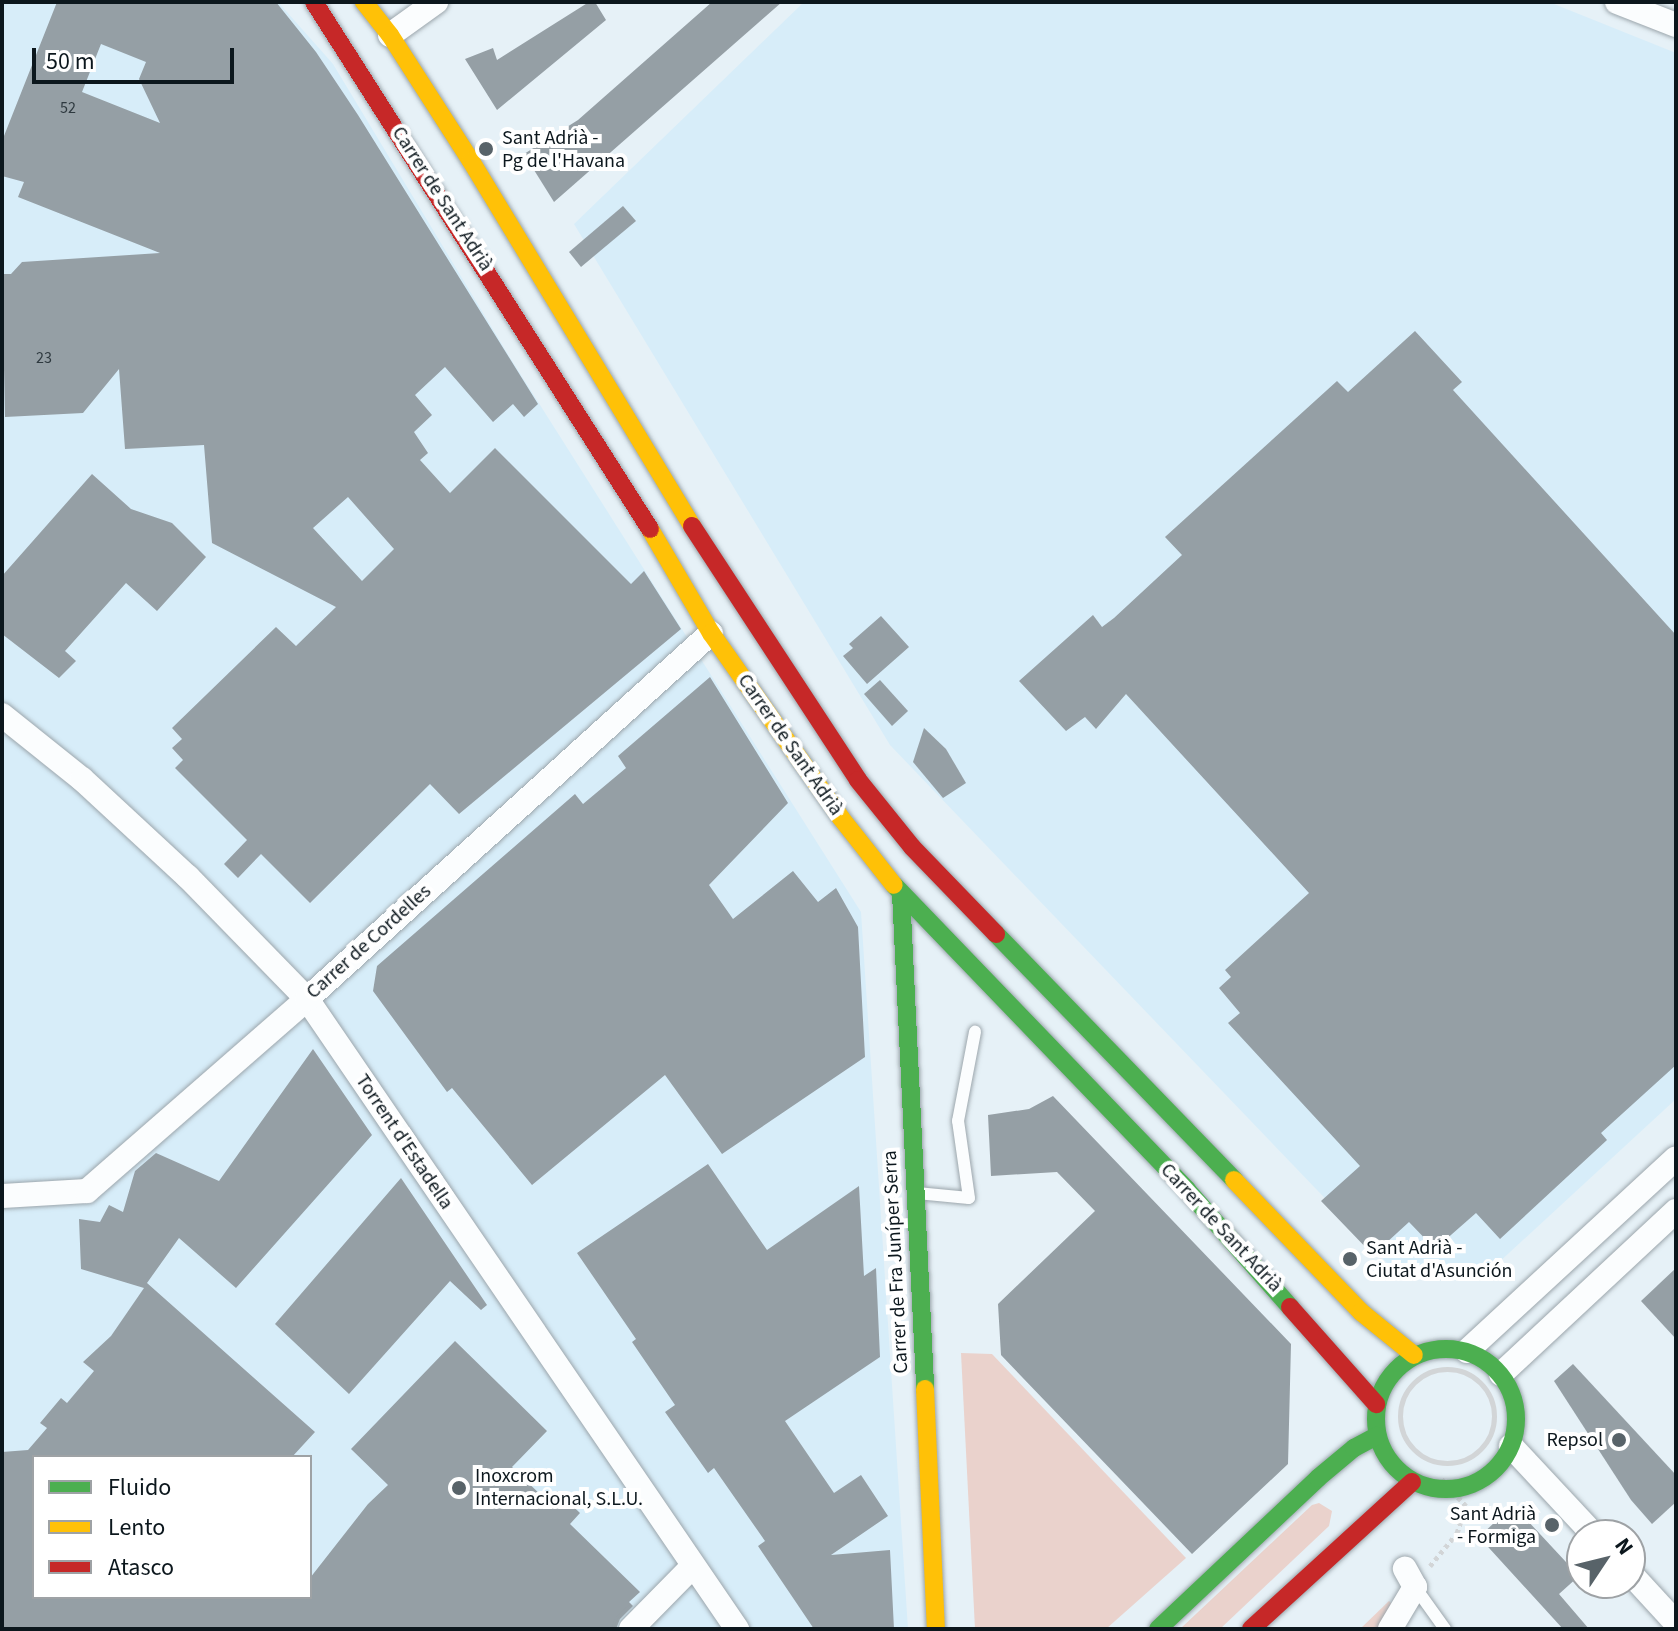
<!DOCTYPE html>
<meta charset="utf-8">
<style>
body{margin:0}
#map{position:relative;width:1678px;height:1631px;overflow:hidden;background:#e6f1f7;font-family:"Source Sans 3",sans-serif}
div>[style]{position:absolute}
.built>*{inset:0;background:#d7edf9}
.green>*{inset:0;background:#ead2cc}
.building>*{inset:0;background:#959fa5}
.path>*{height:5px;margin-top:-2.5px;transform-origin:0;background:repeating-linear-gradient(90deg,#d2d5d7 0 4px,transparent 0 8px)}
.path>.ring{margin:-2.5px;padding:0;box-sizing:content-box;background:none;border:5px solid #d2d5d7;border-radius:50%}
.roads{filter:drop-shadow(0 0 2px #9ca6ac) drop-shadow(0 0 2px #9ca6ac)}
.lane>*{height:12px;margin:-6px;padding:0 6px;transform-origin:6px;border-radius:6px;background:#fbfdfe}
.street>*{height:24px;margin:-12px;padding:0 12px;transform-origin:12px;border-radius:12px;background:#fbfdfe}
.fast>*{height:18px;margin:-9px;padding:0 9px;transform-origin:9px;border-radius:9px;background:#4caf50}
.fast>.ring{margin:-9px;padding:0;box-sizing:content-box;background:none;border:18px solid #4caf50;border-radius:50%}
.slow>*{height:18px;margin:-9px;padding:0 9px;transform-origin:9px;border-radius:9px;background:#ffc107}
.jam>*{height:18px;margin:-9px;padding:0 9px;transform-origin:9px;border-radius:9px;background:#c62828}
.dots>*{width:22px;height:22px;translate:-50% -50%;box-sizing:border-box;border:4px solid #fff;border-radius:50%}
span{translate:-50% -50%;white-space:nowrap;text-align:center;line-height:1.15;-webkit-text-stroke:8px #fff;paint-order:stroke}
.number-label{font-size:16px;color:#2e393f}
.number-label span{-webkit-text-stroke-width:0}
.poi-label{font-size:20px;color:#0c171d}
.left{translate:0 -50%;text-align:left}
.right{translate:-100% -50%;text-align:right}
.street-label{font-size:20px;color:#0c171d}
.frame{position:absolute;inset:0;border:4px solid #0c171d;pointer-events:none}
.legend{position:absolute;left:32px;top:1455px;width:280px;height:144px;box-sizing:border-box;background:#fff;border:2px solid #9ea2a5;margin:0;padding:10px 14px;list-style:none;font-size:24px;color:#0c171d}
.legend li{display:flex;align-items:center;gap:16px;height:40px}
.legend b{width:40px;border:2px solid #9ea2a5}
.north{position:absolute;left:1566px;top:1519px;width:80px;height:80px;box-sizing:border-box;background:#fff;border:2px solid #9ea2a5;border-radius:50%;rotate:55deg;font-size:22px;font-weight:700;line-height:32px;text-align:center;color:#0c171d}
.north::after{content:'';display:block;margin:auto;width:28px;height:36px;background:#586369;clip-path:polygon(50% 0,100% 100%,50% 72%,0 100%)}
.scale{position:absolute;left:32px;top:48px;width:202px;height:36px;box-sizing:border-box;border:4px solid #0c171d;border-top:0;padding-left:10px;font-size:24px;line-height:28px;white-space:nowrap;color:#0c171d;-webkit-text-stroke:6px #fff;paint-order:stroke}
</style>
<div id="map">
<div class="built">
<div style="clip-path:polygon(evenodd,2px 2px,278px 2px,333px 64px,509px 356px,861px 912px,908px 1629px,2px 1629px,2px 2px,34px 1457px,310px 1457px,310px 1597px,34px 1597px,34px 1457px)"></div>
<div style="clip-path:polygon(804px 2px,1549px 2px,1676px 53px,1676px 1099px,1496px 1265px,1389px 1265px,890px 745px,574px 224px)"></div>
</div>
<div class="green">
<div style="clip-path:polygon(961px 1353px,992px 1354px,1186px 1558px,1106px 1629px,975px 1629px)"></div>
<div style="clip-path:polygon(1319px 1503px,1332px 1511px,1329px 1526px,1220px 1629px,1180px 1629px,1312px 1505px)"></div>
<div style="clip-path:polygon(1389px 1601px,1393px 1605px,1377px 1629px,1360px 1629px)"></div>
</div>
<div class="building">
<div style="clip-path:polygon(evenodd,57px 2px,276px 2px,316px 52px,358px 115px,538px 404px,524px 417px,513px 404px,493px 422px,445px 367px,415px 395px,432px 415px,414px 432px,428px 453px,420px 460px,450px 493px,495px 448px,631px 584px,644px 571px,681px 629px,459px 814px,430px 784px,310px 903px,261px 854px,238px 878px,224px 864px,247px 840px,175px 768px,183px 760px,172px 748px,182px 739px,172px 728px,276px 627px,296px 646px,336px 607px,212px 543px,204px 445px,125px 449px,119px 369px,83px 413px,5px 417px,2px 274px,11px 274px,22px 262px,160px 253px,18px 197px,24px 182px,2px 176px,2px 141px,57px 2px,101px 44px,146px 62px,139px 79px,160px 123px,82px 92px,101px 44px,57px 2px,348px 497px,394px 549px,362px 581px,313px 528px,348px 497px)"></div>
<div style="clip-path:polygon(589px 2px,595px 2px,606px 20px,497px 110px,465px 59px,493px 48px,497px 60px)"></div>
<div style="clip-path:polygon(712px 2px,782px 2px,554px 202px,524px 154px,578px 120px)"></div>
<div style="clip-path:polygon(623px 206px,636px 221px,581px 267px,569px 252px)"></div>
<div style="clip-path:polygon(1415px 331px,1462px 382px,1453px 390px,1676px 635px,1676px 1065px,1601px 1133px,1607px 1140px,1500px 1239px,1476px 1213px,1435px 1249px,1409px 1222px,1373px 1255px,1321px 1201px,1360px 1166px,1228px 1023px,1240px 1013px,1219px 988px,1231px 977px,1225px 970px,1309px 893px,1126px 694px,1096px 729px,1085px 717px,1066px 731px,1019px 681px,1093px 615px,1102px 627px,1114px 618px,1182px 555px,1165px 537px,1337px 381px,1348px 392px)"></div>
<div style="clip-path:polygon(92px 474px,131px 509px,172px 523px,206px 557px,157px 611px,126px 583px,65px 651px,76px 661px,59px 678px,2px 634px,2px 576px)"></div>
<div style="clip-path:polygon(881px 616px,909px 647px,867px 684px,843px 656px,853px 648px,849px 644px)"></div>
<div style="clip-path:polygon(710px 677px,788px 803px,709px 885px,733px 919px,793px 871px,818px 902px,836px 888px,858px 927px,865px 1057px,722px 1154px,665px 1075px,532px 1185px,452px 1088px,447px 1092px,373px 991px,377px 966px,575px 794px,583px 804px,626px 768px,618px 756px)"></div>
<div style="clip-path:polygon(880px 680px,908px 711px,892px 726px,864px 694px)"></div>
<div style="clip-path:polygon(924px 728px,946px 749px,966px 783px,943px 798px,913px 762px)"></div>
<div style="clip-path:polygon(313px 1049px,372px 1135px,236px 1288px,179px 1238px,147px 1283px,315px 1432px,292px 1457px,34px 1457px,34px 1597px,310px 1597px,310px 1578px,368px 1504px,388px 1485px,351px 1449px,455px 1341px,547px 1431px,512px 1467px,547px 1501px,557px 1491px,580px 1513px,570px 1524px,640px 1592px,629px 1602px,633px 1606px,620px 1619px,616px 1629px,2px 1629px,2px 1452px,28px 1450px,47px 1428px,40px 1423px,61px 1398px,67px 1403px,94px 1371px,83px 1362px,111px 1336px,144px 1288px,81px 1269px,79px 1219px,100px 1222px,109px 1205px,123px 1212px,135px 1171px,156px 1153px,219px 1181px)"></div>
<div style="clip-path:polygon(1053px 1096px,1291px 1344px,1288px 1464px,1192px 1554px,1001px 1355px,998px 1304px,1095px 1211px,1057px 1172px,991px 1176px,988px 1115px,1029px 1109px)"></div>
<div style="clip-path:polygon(708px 1164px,767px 1250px,859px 1186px,864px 1276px,876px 1268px,880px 1357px,785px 1421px,834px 1493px,861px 1475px,888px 1516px,831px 1555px,890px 1550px,894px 1629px,814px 1629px,758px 1546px,765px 1541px,714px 1468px,708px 1473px,665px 1412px,675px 1405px,632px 1342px,636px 1339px,577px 1253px)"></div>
<div style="clip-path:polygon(401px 1178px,487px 1305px,481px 1310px,450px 1281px,349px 1394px,275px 1324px)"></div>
<div style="clip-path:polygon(1676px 1268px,1676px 1339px,1641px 1301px)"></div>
<div style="clip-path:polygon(1573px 1364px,1676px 1475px,1676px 1502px,1652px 1524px,1631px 1500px,1554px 1381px)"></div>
<div style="clip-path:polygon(1513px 1505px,1579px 1576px,1559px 1594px,1589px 1629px,1563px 1629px,1479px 1537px)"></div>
</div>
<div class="path">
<div class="ring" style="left:1400px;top:1369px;width:89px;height:89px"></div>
<div style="left:1430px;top:1566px;width:43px;rotate:-50.7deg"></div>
<div style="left:1457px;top:1533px;width:28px;rotate:-72deg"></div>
<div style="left:1466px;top:1506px;width:38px;rotate:-132deg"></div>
</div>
<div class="roads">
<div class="lane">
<div style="left:917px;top:1193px;width:52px;rotate:5.5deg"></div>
<div style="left:969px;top:1198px;width:78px;rotate:-98.1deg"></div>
<div style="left:958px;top:1121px;width:91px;rotate:-79.2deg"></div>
<div style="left:1415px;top:1587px;width:52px;rotate:54.5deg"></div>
</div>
<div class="street">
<div style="left:1617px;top:2px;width:63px;rotate:21.3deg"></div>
<div style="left:390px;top:35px;width:57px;rotate:-35.7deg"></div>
<div style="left:2px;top:715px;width:102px;rotate:38.7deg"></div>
<div style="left:82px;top:779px;width:144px;rotate:42.8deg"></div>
<div style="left:188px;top:877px;width:170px;rotate:45.7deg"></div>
<div style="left:307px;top:999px;width:763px;rotate:55.68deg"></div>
<div style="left:2px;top:1196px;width:85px;rotate:-3.4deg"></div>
<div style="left:87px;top:1191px;width:292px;rotate:-41.1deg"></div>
<div style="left:307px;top:999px;width:545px;rotate:-42.17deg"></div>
<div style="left:1467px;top:1351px;width:284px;rotate:-42.7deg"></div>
<div style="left:1501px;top:1374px;width:239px;rotate:-43deg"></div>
<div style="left:1511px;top:1446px;width:122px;rotate:47deg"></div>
<div style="left:1630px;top:1573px;width:68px;rotate:47.4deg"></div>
<div style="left:631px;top:1629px;width:88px;rotate:-45.5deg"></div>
<div style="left:1390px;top:1629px;width:49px;rotate:-59.2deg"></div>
<div style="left:1415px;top:1587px;width:21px;rotate:-119deg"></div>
</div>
<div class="fast">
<div style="left:894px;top:885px;width:423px;rotate:46.1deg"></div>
<div style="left:1187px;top:1190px;width:156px;rotate:48.6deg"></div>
<div style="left:901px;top:893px;width:497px;rotate:87.2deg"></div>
<div style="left:996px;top:934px;width:342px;rotate:45.9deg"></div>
<div class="ring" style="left:1376px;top:1349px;width:122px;height:122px"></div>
<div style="left:1158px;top:1629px;width:220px;rotate:-43.3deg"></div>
<div style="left:1318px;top:1478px;width:47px;rotate:-39.8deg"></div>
<div style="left:1354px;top:1448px;width:26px;rotate:-28deg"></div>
</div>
<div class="slow">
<div style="left:364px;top:2px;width:42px;rotate:51.8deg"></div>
<div style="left:390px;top:35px;width:150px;rotate:57.3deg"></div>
<div style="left:471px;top:161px;width:427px;rotate:58.8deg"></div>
<div style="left:650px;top:529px;width:121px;rotate:59.6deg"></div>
<div style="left:711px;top:633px;width:226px;rotate:54.9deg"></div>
<div style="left:841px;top:818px;width:85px;rotate:51.7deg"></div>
<div style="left:1234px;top:1180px;width:183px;rotate:46.1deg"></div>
<div style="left:1361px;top:1312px;width:68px;rotate:39.1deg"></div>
<div style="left:925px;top:1389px;width:240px;rotate:87.4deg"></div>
</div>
<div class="jam">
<div style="left:314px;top:2px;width:625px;rotate:57.48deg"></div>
<div style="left:692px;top:526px;width:303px;rotate:56.8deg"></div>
<div style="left:858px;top:780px;width:86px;rotate:51.1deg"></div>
<div style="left:912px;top:847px;width:121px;rotate:46deg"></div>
<div style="left:1290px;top:1307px;width:130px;rotate:48.4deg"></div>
<div style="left:1251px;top:1629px;width:218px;rotate:-42.4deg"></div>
</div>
</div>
<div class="dots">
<div style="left:486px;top:149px;background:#586369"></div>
<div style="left:1350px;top:1259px;background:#586369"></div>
<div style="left:1619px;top:1440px;background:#586369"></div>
<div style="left:459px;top:1488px;background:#586369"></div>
<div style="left:1552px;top:1525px;background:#586369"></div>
</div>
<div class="number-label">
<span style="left:68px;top:108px">52</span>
<span style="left:44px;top:358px">23</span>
</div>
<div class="poi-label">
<span class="left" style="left:502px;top:150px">Sant Adrià -<br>Pg de l'Havana</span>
<span class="left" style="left:1366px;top:1260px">Sant Adrià -<br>Ciutat d'Asunción</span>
<span class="right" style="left:1603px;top:1440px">Repsol</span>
<span class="left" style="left:475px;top:1488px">Inoxcrom<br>Internacional, S.L.U.</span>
<span class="right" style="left:1536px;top:1526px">Sant Adrià<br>- Formiga</span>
</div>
<div class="street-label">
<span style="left:442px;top:199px;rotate:57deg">Carrer de Sant Adrià</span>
<span style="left:790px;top:745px;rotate:55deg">Carrer de Sant Adrià</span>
<span style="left:369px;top:942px;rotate:-42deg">Carrer de Cordelles</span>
<span style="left:404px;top:1142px;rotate:56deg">Torrent d'Estadella</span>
<span style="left:1221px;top:1228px;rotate:47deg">Carrer de Sant Adrià</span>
<span style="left:896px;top:1262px;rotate:-93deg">Carrer de Fra Juníper Serra</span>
</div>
<div class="frame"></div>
<ul class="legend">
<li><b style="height:10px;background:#4caf50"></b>Fluido</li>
<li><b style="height:10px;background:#ffc107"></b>Lento</li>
<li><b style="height:10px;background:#c62828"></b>Atasco</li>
</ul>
<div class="north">N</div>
<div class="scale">50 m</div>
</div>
